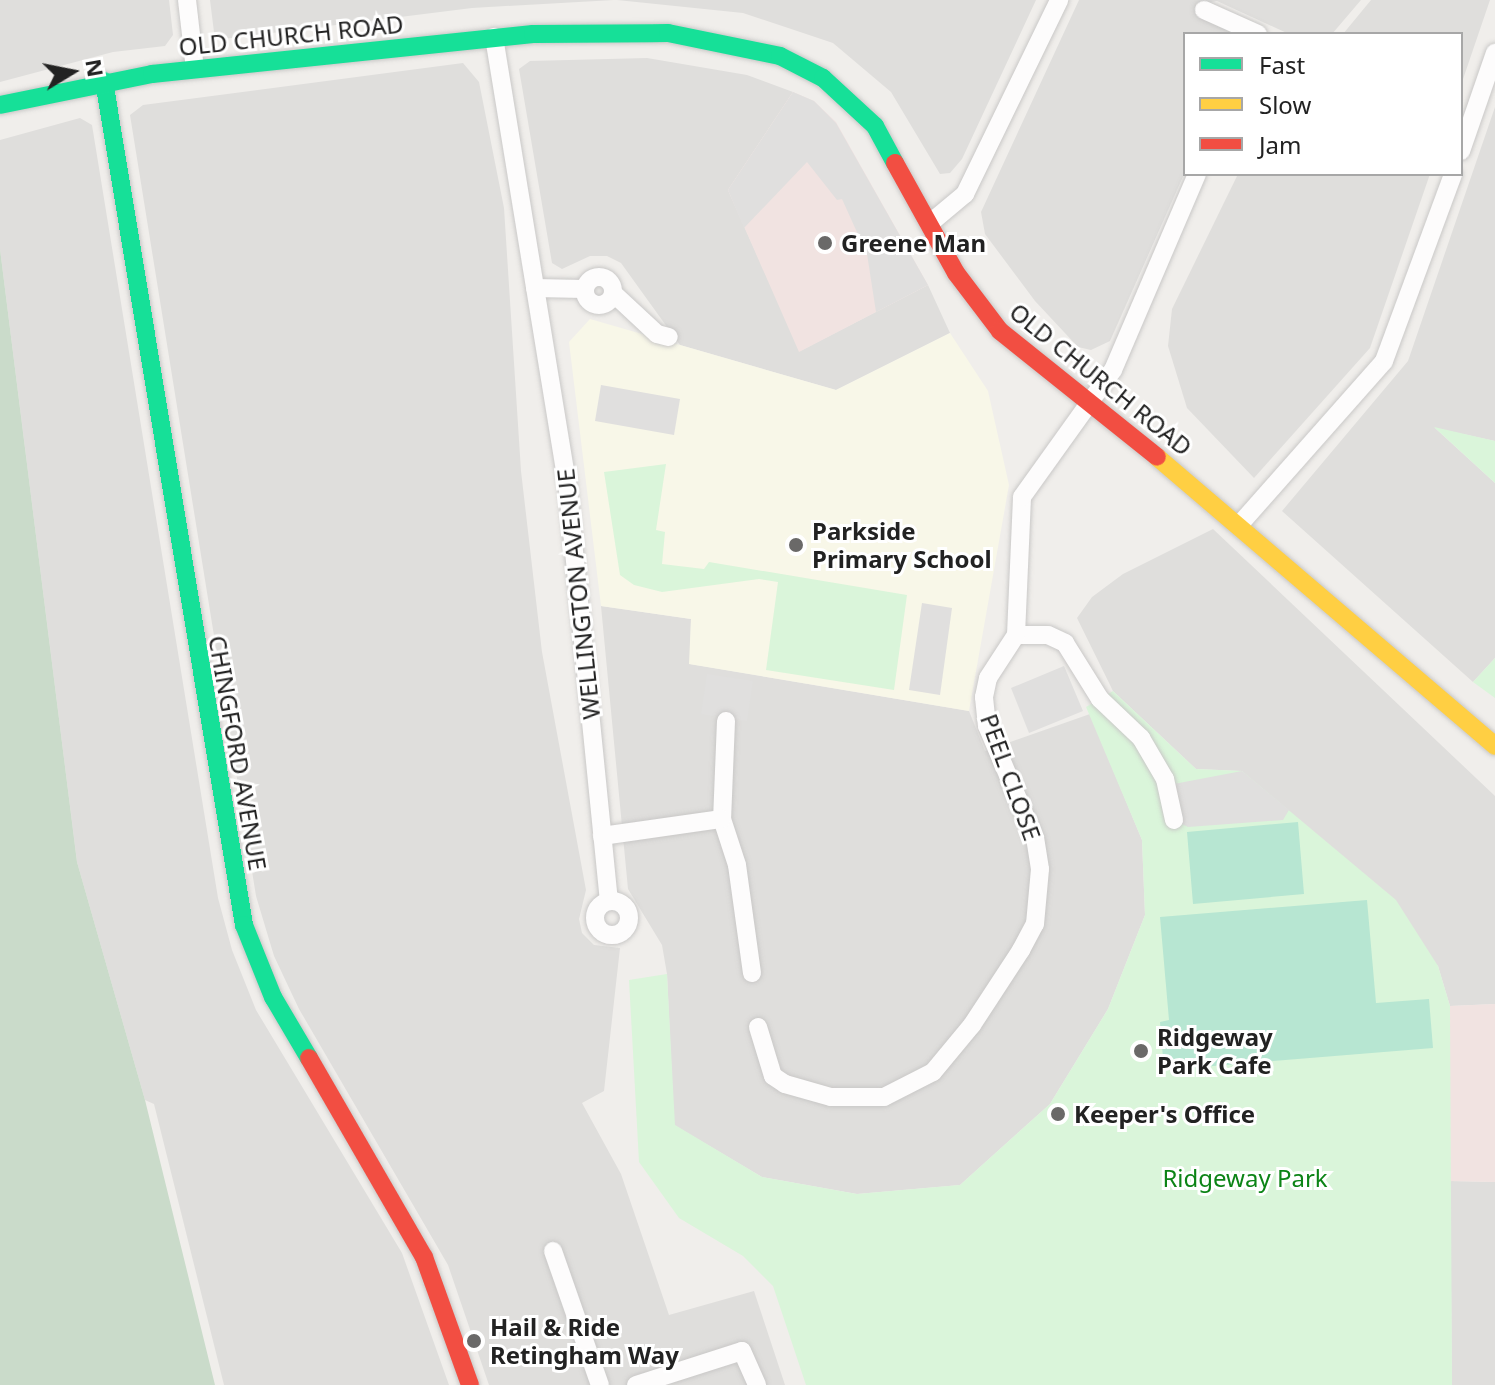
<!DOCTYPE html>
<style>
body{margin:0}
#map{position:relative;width:1495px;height:1385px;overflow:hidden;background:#f0eeeb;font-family:"Noto Sans",sans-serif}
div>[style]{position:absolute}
.residential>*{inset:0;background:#dfdedc}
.commercial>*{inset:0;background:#f1e3e1}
.education>*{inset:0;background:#f8f7e8}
.cemetery>*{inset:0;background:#cadbca}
.park>*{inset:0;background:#daf5da}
.pitch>*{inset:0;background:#b7e6d2}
.parking>*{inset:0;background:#e0dfde}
.roads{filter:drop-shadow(0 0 2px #c9c8c7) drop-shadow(0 0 2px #c9c8c7)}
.street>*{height:18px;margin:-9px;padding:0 9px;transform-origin:9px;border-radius:9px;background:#fdfcfc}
.street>.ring{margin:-9px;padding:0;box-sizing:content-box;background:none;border:18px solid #fdfcfc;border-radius:50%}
.fast>*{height:18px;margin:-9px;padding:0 9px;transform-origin:9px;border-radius:9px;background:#16e098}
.slow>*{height:18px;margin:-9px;padding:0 9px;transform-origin:9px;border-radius:9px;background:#ffcf43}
.jam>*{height:18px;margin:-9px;padding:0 9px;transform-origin:9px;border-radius:9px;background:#f24e42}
.dots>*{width:22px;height:22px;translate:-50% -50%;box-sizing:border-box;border:4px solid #fff;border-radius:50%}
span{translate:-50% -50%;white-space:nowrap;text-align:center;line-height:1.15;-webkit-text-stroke:6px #fff;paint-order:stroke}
.street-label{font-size:24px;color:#222}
.poi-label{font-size:24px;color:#222;font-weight:700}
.left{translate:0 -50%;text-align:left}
.park-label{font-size:24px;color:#0c8416}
.legend{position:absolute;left:1183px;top:32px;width:280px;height:144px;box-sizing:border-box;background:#fff;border:2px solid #a7a7a7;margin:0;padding:10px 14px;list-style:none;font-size:24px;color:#222}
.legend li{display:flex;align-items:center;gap:16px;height:40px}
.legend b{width:40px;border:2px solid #a7a7a7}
.north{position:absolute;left:32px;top:32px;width:80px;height:80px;-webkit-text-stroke:6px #fff;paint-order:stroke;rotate:80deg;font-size:22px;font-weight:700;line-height:32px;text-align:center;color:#222}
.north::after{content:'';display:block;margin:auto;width:28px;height:36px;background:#222;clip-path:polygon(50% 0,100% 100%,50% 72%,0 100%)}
</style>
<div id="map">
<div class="residential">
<div style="clip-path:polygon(0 0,169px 0,173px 35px,165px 46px,113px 52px,0 82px)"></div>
<div style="clip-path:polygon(210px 0,614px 0,472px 8px,215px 40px)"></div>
<div style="clip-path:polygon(617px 0,1036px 0,962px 159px,950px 173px,940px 174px,891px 92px,833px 43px,743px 13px)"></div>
<div style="clip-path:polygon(1079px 0,1361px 0,1332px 34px,1289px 34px,1217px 1px,1205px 3px,1236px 34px,1185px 34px,1185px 172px,1110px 341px,1091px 350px,1078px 347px,1035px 301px,985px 234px,981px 212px)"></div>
<div style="clip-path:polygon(1371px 0,1490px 0,1461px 85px,1461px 34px,1343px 34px)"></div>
<div style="clip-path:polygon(647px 58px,747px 75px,793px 92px,728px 190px,800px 351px,928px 285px,950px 333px,836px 390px,680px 345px,621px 263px,607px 256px,590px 256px,562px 269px,552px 263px,519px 69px,530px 61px)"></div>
<div style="clip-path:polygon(463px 63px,479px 82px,504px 208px,521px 471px,542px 652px,586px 890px,579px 919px,582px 933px,594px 945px,620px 948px,604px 1091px,582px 1103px,621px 1174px,669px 1315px,754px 1291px,785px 1385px,489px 1385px,448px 1265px,299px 1009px,274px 956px,256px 896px,130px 115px,143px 105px)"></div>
<div style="clip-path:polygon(1495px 107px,1495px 441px,1435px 428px,1495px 483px,1495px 658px,1473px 682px,1282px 511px,1408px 361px)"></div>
<div style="clip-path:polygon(80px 118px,92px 125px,218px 898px,232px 950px,256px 1010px,402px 1253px,449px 1385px,224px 1385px,154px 1104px,145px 1100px,77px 862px,0 249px,0 140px)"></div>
<div style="clip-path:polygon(1238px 174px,1430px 174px,1370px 348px,1254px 478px,1187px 408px,1168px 346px,1172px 309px)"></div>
<div style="clip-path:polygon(1213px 529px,1495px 796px,1495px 1004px,1450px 1006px,1438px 966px,1242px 771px,1196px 769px,1113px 691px,1077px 618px,1092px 597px,1123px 574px)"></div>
<div style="clip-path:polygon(601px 606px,691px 619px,690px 664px,969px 711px,985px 751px,1090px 714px,1142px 840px,1145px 915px,1108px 1009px,1050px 1104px,960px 1185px,857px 1194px,762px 1177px,674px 1125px,667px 974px,662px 945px,628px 889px)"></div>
<div style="clip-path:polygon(1450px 1181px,1495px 1182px,1495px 1385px,1452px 1385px)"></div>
</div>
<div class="commercial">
<div style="clip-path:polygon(793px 92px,814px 101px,836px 122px,928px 285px,799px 352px,728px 190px)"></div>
<div style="clip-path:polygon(1495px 1004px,1495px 1182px,1450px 1181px,1450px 1006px)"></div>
</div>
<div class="education">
<div style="clip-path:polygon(590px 319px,836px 390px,950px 333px,988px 391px,1009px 485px,969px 711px,689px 664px,691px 619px,601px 606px,569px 342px)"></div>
</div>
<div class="cemetery">
<div style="clip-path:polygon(0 249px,77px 862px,145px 1100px,215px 1385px,0 1385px)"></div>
</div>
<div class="park">
<div style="clip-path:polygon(1434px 427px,1495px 441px,1495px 483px)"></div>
<div style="clip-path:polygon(666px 464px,656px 530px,665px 532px,662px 564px,704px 569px,709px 562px,907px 595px,894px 690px,766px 670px,778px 582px,759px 579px,662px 592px,634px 585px,620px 575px,604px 472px)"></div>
<div style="clip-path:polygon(1495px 658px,1495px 698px,1473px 682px)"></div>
<div style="clip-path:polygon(1113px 691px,1196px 769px,1242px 771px,1396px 900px,1438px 966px,1450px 1006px,1452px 1385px,806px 1385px,773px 1286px,743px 1256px,679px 1218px,639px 1162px,629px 980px,667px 974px,675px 1125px,762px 1177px,857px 1194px,960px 1185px,1050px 1104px,1108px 1009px,1145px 915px,1142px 840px,1086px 707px)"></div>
</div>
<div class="pitch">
<div style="clip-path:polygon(1298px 822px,1304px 894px,1193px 904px,1187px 832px)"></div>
<div style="clip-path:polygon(1367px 900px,1376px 1003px,1429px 999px,1433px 1048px,1164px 1070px,1160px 1022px,1169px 1020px,1160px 917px)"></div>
</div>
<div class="parking">
<div style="clip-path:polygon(793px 92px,814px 101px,836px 123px,928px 285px,876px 312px,867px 254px,856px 230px,842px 199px,837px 200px,807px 162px,744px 228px,728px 190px)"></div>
<div style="clip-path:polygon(601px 385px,680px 399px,674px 435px,595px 421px)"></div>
<div style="clip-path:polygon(922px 603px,952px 608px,940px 695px,909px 690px)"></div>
<div style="clip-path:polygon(1064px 666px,1083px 711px,1029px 733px,1011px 688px)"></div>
<div style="clip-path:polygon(707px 674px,753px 681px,747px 721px,701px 714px)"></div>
<div style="clip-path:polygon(1242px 771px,1289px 810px,1283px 820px,1188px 827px,1174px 820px,1158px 787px)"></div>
</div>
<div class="roads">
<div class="street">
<div style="left:187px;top:0;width:69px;rotate:83.4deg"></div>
<div style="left:1204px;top:10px;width:59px;rotate:24deg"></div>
<div style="left:494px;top:37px;width:450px;rotate:80.7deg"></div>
<div style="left:567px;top:481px;width:422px;rotate:84.3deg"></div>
<div style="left:1461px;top:151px;width:104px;rotate:-70.9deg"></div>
<div style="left:929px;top:224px;width:47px;rotate:-39.8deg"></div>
<div style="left:965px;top:194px;width:216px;rotate:-64.1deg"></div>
<div class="ring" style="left:585px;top:277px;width:10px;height:10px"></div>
<div style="left:535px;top:288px;width:49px;rotate:1.2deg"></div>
<div style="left:613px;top:293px;width:60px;rotate:43deg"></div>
<div style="left:657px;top:334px;width:12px;rotate:14deg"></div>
<div style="left:1240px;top:524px;width:217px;rotate:-48.5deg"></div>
<div style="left:1384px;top:361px;width:199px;rotate:-69.7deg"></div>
<div style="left:1016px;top:635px;width:32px"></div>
<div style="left:1048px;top:635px;width:19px;rotate:25deg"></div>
<div style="left:1065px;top:643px;width:66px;rotate:58deg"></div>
<div style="left:1100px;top:699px;width:57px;rotate:43.6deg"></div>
<div style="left:1141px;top:738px;width:48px;rotate:59.7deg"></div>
<div style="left:1165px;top:779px;width:42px;rotate:77.6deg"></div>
<div style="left:726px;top:721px;width:98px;rotate:92.3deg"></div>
<div style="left:722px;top:819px;width:48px;rotate:71.9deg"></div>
<div style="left:737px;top:865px;width:109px;rotate:82.1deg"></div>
<div style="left:602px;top:836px;width:121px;rotate:-8.1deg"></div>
<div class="ring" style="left:595px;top:901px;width:16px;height:16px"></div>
<div style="left:758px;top:1027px;width:51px;rotate:73deg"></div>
<div style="left:773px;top:1076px;width:14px;rotate:34deg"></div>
<div style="left:785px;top:1084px;width:48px;rotate:15.8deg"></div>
<div style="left:831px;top:1097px;width:53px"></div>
<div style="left:884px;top:1097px;width:55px;rotate:-27deg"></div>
<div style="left:933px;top:1072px;width:61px;rotate:-50.3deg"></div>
<div style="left:972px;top:1025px;width:90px;rotate:-56.8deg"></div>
<div style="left:1021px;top:950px;width:30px;rotate:-62deg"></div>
<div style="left:1035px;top:924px;width:55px;rotate:-84.8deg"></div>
<div style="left:1040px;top:869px;width:30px;rotate:-99deg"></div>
<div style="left:1035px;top:839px;width:123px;rotate:-113deg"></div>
<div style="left:987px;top:726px;width:29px;rotate:-96deg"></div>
<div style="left:984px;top:697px;width:19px;rotate:-78deg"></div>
<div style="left:988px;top:678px;width:51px;rotate:-56.9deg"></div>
<div style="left:1016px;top:635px;width:138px;rotate:-87.5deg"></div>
<div style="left:1022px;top:497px;width:156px;rotate:-54.4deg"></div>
<div style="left:1113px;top:370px;width:213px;rotate:-66.8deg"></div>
<div style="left:553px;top:1251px;width:142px;rotate:70.7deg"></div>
<div style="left:636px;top:1385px;width:111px;rotate:-17.8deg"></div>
<div style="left:742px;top:1351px;width:37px;rotate:66deg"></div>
</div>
<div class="fast">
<div style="left:104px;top:81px;width:856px;rotate:80.58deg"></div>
<div style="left:244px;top:925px;width:78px;rotate:68.1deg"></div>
<div style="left:273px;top:997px;width:71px;rotate:59.5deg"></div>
<div style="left:0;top:105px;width:155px;rotate:-11.5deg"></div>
<div style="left:152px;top:74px;width:383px;rotate:-6deg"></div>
<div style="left:533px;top:34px;width:135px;rotate:-0.4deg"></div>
<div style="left:668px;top:33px;width:114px;rotate:11.6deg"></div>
<div style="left:780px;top:56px;width:48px;rotate:27.1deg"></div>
<div style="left:823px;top:78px;width:71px;rotate:42.7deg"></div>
<div style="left:875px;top:126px;width:42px;rotate:61.6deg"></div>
</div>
<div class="slow">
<div style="left:1157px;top:457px;width:445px;rotate:40.5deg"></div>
</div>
<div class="jam">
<div style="left:895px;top:163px;width:126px;rotate:61deg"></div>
<div style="left:956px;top:273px;width:73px;rotate:52.8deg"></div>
<div style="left:1000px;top:331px;width:201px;rotate:38.7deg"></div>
<div style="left:309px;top:1058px;width:230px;rotate:60deg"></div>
<div style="left:424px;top:1257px;width:136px;rotate:70.2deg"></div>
</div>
</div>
<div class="dots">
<div style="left:825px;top:243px;background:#6a6968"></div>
<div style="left:796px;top:545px;background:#6a6968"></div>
<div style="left:1141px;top:1051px;background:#6a6968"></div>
<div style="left:1058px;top:1114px;background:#6a6968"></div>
<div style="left:474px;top:1341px;background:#6a6968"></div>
</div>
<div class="street-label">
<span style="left:291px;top:35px;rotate:-6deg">OLD CHURCH ROAD</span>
<span style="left:1101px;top:379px;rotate:39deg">OLD CHURCH ROAD</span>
<span style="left:578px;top:594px;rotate:-96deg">WELLINGTON AVENUE</span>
<span style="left:238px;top:753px;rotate:80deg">CHINGFORD AVENUE</span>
<span style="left:1011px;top:777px;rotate:70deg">PEEL CLOSE</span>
</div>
<div class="poi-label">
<span class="left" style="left:841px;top:243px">Greene Man</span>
<span class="left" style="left:812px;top:545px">Parkside<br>Primary School</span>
<span class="left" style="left:1157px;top:1051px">Ridgeway<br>Park Cafe</span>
<span class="left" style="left:1074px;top:1114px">Keeper's Office</span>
<span class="left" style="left:490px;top:1341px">Hail &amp; Ride<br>Retingham Way</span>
</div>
<div class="park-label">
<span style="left:1245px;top:1178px">Ridgeway Park</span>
</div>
<ul class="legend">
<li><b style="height:10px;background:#16e098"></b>Fast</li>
<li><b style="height:10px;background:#ffcf43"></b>Slow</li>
<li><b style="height:10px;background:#f24e42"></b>Jam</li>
</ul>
<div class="north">N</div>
</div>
